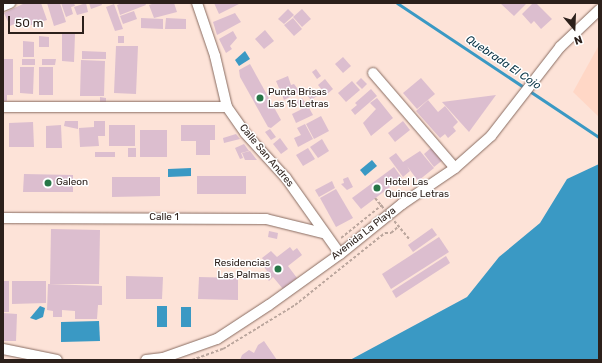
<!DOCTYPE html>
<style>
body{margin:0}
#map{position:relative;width:602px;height:363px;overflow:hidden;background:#fde3d8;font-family:Rubik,sans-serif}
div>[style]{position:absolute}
.built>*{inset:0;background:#ffd7c6}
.water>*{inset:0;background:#3a99c4}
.stream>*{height:3px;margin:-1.5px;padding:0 1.5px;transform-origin:1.5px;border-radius:1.5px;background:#3a99c4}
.building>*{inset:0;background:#dcbecf}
.path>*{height:2px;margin-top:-1px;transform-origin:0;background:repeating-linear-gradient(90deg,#bba69d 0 3px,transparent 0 5px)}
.roads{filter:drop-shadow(0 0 1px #896c61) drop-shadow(0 0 1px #896c61)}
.minor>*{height:10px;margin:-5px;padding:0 5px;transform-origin:5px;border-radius:5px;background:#fff}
.path-bridge>*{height:2px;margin-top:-1px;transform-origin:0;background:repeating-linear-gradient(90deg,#bba69d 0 3px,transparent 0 5px)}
.dots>*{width:11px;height:11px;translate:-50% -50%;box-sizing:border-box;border:2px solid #fff;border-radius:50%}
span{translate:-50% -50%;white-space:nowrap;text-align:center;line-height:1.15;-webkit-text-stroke:3px #fff;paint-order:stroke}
.poi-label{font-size:10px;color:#2c201b}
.left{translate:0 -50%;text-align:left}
.right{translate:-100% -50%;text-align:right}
.street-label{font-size:10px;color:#2c201b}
.water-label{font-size:11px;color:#043042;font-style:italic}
.frame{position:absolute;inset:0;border:4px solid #2c201b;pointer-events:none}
.north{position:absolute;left:554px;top:8px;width:40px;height:40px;-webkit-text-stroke:3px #fff;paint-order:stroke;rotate:161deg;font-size:11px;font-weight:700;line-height:16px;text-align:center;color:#2c201b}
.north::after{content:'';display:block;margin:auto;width:14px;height:18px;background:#2c201b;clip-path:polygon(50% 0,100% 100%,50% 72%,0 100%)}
.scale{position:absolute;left:8px;top:16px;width:76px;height:18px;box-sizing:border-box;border:2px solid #2c201b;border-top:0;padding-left:5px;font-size:12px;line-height:14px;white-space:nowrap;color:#2c201b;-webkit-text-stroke:3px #fff;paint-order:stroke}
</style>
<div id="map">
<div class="built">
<div style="clip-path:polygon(599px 45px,599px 117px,573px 92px)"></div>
</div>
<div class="water">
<div style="clip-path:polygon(245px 51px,250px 59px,239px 66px,235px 60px)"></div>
<div style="clip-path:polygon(372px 160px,377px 166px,365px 176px,360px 170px)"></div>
<div style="clip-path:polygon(599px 164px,599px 360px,350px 360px,467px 297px,499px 257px,540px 223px,567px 179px)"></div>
<div style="clip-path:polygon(191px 168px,191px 176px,168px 177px,168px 169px)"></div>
<div style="clip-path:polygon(40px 306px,45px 308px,43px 317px,36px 320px,30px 318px)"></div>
<div style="clip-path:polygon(157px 306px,167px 306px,167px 327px,157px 327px)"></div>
<div style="clip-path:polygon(181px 307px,191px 307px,191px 327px,181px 327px)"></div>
<div style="clip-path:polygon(99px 321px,100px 341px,61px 342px,61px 322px)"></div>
</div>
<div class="stream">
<div style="left:397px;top:3px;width:242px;rotate:33.6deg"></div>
</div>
<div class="building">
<div style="clip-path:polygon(25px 3px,41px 3px,47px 20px,25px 27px,23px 20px,10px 26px,4px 13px)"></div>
<div style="clip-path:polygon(47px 3px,60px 3px,66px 22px,54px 26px)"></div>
<div style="clip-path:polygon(61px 3px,74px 3px,75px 6px,71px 7px,73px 14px,66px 17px)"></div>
<div style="clip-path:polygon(86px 3px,88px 12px,77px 15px,74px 7px)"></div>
<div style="clip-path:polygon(89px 3px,101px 3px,102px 5px,91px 9px)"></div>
<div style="clip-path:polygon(122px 3px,145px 3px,146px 5px,120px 15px,117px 5px)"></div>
<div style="clip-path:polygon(155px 3px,174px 3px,177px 12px,154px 18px,149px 5px)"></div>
<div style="clip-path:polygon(214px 3px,241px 3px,219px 14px)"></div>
<div style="clip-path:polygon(500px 3px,527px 3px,514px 16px)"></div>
<div style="clip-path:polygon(533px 3px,536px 3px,552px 19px,541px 29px,534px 21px,531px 24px,522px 14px)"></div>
<div style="clip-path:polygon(114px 4px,123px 29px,115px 31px,106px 7px)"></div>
<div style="clip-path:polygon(288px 9px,294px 15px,284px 24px,278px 19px)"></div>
<div style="clip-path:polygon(302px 9px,311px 19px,302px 27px,293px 17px)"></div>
<div style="clip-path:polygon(134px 11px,137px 19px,123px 24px,120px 16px)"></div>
<div style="clip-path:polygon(235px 13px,241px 22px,217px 35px,213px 22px)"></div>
<div style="clip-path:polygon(141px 18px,163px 19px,163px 29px,141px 28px)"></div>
<div style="clip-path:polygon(166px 18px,186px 19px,186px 29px,165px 29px)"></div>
<div style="clip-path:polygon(293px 18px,302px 29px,294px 36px,284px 25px)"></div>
<div style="clip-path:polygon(265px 30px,274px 41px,264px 49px,255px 39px)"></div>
<div style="clip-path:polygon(233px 31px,237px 38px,230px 46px,232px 49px,226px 53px,219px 39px)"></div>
<div style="clip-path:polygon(62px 34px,75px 34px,74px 62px,62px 61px)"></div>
<div style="clip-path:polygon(39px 36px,49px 37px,49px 47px,39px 47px)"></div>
<div style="clip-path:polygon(118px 36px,124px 36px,124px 43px,118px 43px)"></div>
<div style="clip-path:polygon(23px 41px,34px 42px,34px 57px,23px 57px)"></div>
<div style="clip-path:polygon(116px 46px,138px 46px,136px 94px,114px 93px)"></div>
<div style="clip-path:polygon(82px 51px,106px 52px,106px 59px,82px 59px)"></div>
<div style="clip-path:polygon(343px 57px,351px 66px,343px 73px,335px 64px)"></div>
<div style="clip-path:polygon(3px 59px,13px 59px,13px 95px,7px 95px,7px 101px,3px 101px)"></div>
<div style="clip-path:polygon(22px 59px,35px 59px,35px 65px,22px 65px)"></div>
<div style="clip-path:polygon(42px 59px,56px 59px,55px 65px,42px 65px)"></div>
<div style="clip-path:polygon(81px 60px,105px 61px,104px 96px,80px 96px)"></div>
<div style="clip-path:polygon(250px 64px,281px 120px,271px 128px,268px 127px,240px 77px,239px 70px)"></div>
<div style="clip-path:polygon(20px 67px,34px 67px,33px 94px,20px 93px)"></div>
<div style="clip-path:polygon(39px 67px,53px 67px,53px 95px,39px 95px)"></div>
<div style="clip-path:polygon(316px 69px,321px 76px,317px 79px,312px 72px)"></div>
<div style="clip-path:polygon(288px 76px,291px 85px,294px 84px,300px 92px,284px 100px,276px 81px)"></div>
<div style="clip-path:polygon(361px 78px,367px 84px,362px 89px,356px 83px)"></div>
<div style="clip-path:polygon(421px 78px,435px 94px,417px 109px,403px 93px)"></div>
<div style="clip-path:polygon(325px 79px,333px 89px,326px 95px,318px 85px)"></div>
<div style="clip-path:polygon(352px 81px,360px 90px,346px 102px,338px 93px)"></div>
<div style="clip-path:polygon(371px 89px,377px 96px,355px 115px,351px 110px,357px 105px,355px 103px)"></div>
<div style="clip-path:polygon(312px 90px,317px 96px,311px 100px,306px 94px)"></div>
<div style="clip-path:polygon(496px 95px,469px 132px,442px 102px)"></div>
<div style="clip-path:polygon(100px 97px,106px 98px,106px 102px,100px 102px)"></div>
<div style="clip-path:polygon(302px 98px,307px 105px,301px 109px,296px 101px)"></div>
<div style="clip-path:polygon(377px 98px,393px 118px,371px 136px,363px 123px,376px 109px,370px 103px)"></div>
<div style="clip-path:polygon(428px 100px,438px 112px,445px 106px,458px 122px,453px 127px,456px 131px,448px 138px,445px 134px,440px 138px,416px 111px)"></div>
<div style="clip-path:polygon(308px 106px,313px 115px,296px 123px,292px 114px)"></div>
<div style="clip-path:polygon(321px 116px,329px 131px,314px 139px,306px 124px)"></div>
<div style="clip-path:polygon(65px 121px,78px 121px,78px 129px,64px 126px)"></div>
<div style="clip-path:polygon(94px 121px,105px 121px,105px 136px,98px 136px,99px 146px,80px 147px,79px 128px,94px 127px)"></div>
<div style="clip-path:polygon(403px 121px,410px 130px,395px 142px,388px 133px)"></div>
<div style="clip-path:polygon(33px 122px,34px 147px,9px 147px,9px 123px)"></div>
<div style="clip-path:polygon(305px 124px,313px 139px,298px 147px,294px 138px,301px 135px,297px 128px)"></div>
<div style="clip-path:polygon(61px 125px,62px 148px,46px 148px,46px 126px)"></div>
<div style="clip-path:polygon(109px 125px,135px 125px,135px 146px,109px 146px)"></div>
<div style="clip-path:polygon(181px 125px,215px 125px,215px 140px,210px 140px,210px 155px,196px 155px,196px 141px,181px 141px)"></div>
<div style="clip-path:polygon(270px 129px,276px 137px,271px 140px,265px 132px)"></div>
<div style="clip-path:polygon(140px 130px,167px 130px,167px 157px,140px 157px)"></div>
<div style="clip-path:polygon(236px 134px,240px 139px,224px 143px,223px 138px)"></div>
<div style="clip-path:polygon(280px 138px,288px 149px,281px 154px,273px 144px)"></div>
<div style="clip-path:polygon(322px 139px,329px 151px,318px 158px,310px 147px)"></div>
<div style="clip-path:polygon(244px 144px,249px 151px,241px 153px,243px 158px,240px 159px,235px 148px)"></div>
<div style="clip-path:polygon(433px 146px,444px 159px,434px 167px,424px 154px)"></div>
<div style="clip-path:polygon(128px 148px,136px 148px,136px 157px,128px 157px)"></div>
<div style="clip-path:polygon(308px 148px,315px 159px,303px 166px,296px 155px)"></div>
<div style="clip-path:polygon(250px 151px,257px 160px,245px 160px,242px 153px)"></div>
<div style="clip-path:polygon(420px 151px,434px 168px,418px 181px,407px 166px,410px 171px,403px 177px,389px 158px,396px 153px,403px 162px)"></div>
<div style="clip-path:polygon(95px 152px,115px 152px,115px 157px,95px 157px)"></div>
<div style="clip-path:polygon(394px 167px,402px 178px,361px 209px,352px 198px)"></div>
<div style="clip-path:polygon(24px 174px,73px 175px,73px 192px,23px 192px)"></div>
<div style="clip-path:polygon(197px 176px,246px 176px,246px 194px,197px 194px)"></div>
<div style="clip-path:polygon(112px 177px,160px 177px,160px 196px,112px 197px)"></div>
<div style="clip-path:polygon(348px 177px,353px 187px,347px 190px,341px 184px,344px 183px,343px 179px)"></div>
<div style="clip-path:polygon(332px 181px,335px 188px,319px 197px,315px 190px)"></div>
<div style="clip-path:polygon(336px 189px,353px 218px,336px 227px,320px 198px)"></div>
<div style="clip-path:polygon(432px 228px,437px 235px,413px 252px,408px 245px)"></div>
<div style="clip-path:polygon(51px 229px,100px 230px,99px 284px,50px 284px)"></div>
<div style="clip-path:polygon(269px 231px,278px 233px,277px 239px,268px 237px)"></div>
<div style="clip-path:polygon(439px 237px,449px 252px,391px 289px,382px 274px)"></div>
<div style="clip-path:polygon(290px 247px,293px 251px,297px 248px,302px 255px,288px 266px,297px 278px,283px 289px,273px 277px,269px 281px,263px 274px,267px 271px,264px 267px,267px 265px,262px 258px,271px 251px,277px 257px)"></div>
<div style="clip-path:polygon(446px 256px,450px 263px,396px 298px,392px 291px)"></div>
<div style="clip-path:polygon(126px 276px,163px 277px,162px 299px,126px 299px)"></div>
<div style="clip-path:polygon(199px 277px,238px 278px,238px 300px,198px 299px)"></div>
<div style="clip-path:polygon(3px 281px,9px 281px,9px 312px,3px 312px)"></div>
<div style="clip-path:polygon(12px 281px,46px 281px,46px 303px,12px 304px)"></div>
<div style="clip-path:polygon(48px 284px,102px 286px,102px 305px,98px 305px,97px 319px,75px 319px,75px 311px,62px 310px,62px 317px,53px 317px,53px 311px,47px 310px)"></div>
<div style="clip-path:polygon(3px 313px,17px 314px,16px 341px,3px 341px)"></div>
<div style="clip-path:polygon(264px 341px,277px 360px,240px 360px,242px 355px,249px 350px,254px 353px,258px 345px)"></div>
</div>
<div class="path">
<div style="left:341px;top:238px;width:53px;rotate:-38.8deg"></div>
<div style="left:192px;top:360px;width:33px;rotate:-20deg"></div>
<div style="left:223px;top:349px;width:84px;rotate:-31.4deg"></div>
<div style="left:295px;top:305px;width:115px;rotate:-38.7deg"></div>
<div style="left:385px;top:233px;width:6px"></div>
<div style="left:391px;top:233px;width:11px;rotate:-41deg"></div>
</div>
<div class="roads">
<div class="minor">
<div style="left:197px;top:3px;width:56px;rotate:71.2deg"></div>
<div style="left:215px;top:56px;width:52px;rotate:76.8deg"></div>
<div style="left:227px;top:107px;width:32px;rotate:55deg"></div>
<div style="left:245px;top:133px;width:61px;rotate:47.7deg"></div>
<div style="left:286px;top:178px;width:93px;rotate:54.6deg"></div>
<div style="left:3px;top:6px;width:8px;rotate:-23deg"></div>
<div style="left:373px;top:73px;width:125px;rotate:49.2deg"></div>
<div style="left:3px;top:107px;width:224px"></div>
<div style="left:3px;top:218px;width:263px;rotate:0.2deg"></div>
<div style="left:266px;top:219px;width:59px;rotate:13.8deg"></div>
<div style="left:3px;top:349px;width:55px;rotate:11.5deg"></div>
<div style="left:146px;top:360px;width:17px;rotate:-7deg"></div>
<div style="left:163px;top:358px;width:57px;rotate:-19.4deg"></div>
<div style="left:217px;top:339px;width:62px;rotate:-33.2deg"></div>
<div style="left:269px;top:305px;width:87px;rotate:-35.7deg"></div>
<div style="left:340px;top:254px;width:80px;rotate:-38.9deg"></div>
<div style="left:402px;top:204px;width:64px;rotate:-34.2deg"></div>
<div style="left:455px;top:168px;width:48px;rotate:-41.6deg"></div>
<div style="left:491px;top:136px;width:113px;rotate:-52.2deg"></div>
<div style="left:560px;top:47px;width:54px;rotate:-43.5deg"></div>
</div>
</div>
<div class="path-bridge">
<div style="left:375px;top:198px;width:55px;rotate:50.2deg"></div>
</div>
<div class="dots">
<div style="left:260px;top:98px;background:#277748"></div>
<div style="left:48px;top:183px;background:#277748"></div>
<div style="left:377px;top:188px;background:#277748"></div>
<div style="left:278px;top:269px;background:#277748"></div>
</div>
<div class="poi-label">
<span class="left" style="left:268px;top:98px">Punta Brisas<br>Las 15 Letras</span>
<span class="left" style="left:385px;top:188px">Hotel Las<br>Quince Letras</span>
<span class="left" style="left:56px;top:183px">Galeon</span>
<span class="right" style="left:270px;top:269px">Residencias<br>Las Palmas</span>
</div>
<div class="street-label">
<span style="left:266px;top:156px;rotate:50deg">Calle San Andres</span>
<span style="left:164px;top:218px">Calle 1</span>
<span style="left:364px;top:234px;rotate:-38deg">Avenida La Playa</span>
</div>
<div class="water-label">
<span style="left:503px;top:63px;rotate:34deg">Quebrada El Cojo</span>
</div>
<div class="frame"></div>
<div class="north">N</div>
<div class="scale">50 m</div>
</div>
